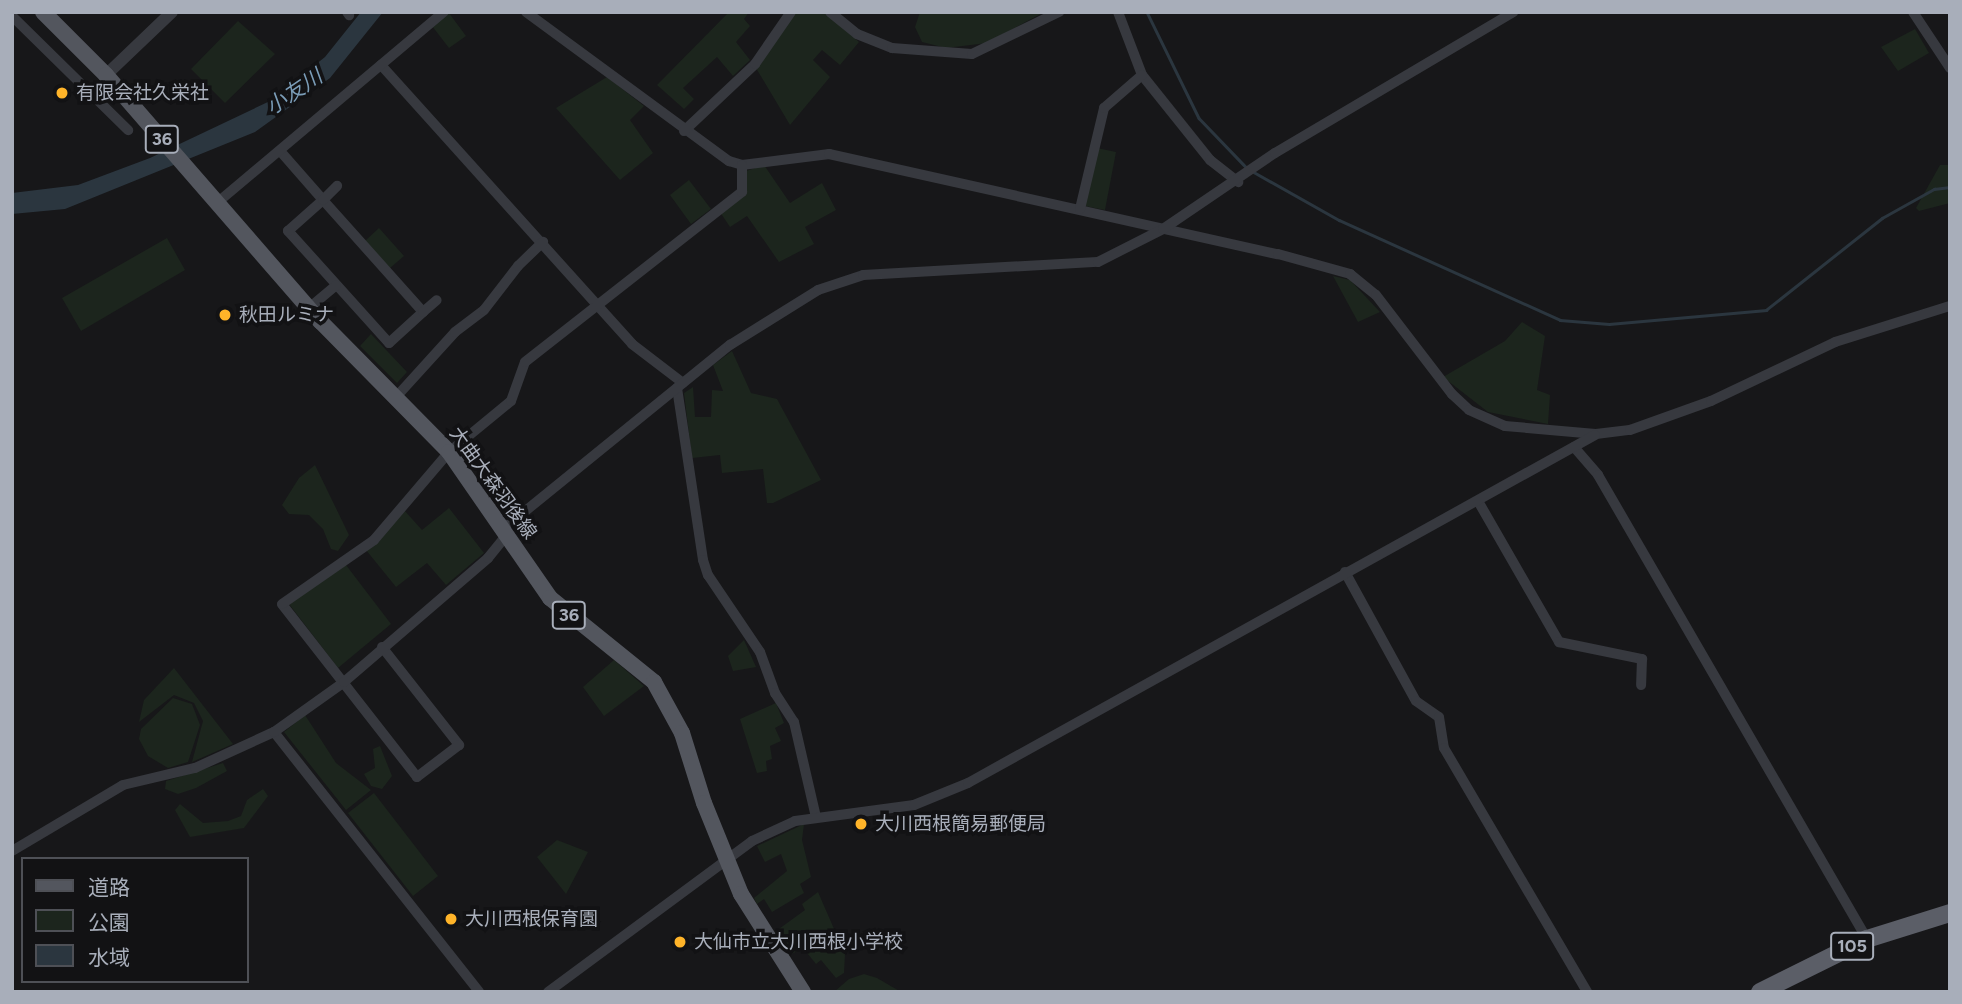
<!DOCTYPE html>
<meta charset="utf-8">
<style>
body{margin:0}
#map{position:relative;width:1962px;height:1004px;overflow:hidden;background:#171719;font-family:Figtree,"Noto Sans JP",sans-serif}
div>[style]{position:absolute}
.green>*{inset:0;background:#1c251d}
.water>*{inset:0;background:#2b363f}
.stream>*{height:2.5px;margin:-1.25px;padding:0 1.25px;transform-origin:1.25px;border-radius:1.25px;background:#2b363f}
.minor>*{height:10px;margin:-5px;padding:0 5px;transform-origin:5px;border-radius:5px;background:#37393f}
.tertiary>*{height:12px;margin:-6px;padding:0 6px;transform-origin:6px;border-radius:6px;background:#37393f}
.primary>*{height:16px;margin:-8px;padding:0 8px;transform-origin:8px;border-radius:8px;background:#53565e}
.trunk>*{height:18px;margin:-9px;padding:0 9px;transform-origin:9px;border-radius:9px;background:#5b5e67}
.dots>*{width:19px;height:19px;translate:-50% -50%;box-sizing:border-box;border:4px solid #121214;border-radius:50%}
span{translate:-50% -50%;white-space:nowrap;text-align:center;line-height:1.15;-webkit-text-stroke:7px #121214;paint-order:stroke}
.shield-label span{padding:2px 5px;background:#121214;border:2px solid;border-radius:5px;-webkit-text-stroke-width:0}
.shield-label{font-size:18px;color:#a8aeba;font-weight:700}
.poi-label{font-size:19px;color:#a8aeba}
.left{translate:0 -50%;text-align:left}
.street-label{font-size:19px;color:#a8aeba}
.water-label{font-size:21px;color:#7b9db8;font-style:italic}
.frame{position:absolute;inset:0;border:14px solid #a8aeba;pointer-events:none}
.legend{position:absolute;left:21px;top:857px;width:228px;height:126px;box-sizing:border-box;background:#121214;border:2px solid #4e5056;margin:0;padding:9px 12px;list-style:none;font-size:21px;color:#a8aeba}
.legend li{display:flex;align-items:center;gap:14px;height:35px}
.legend b{width:35px;border:2px solid #4e5056}
</style>
<div id="map">
<div class="green">
<div style="clip-path:polygon(729px 12px,749px 12px,744px 19px,750px 26px,736px 42px,750px 60px,733px 76px,717px 57px,683px 88px,694px 99px,684px 109px,657px 85px)"></div>
<div style="clip-path:polygon(796px 12px,825px 12px,859px 42px,840px 65px,822px 50px,813px 60px,830px 77px,790px 125px,756px 68px)"></div>
<div style="clip-path:polygon(920px 12px,1044px 12px,987px 43px,946px 48px,922px 42px,915px 27px)"></div>
<div style="clip-path:polygon(449px 13px,466px 36px,449px 48px,432px 26px)"></div>
<div style="clip-path:polygon(238px 21px,275px 54px,225px 103px,191px 69px)"></div>
<div style="clip-path:polygon(1915px 29px,1929px 53px,1898px 71px,1881px 47px)"></div>
<div style="clip-path:polygon(607px 77px,644px 106px,630px 120px,653px 153px,620px 180px,556px 108px)"></div>
<div style="clip-path:polygon(1097px 148px,1116px 152px,1105px 210px,1085px 206px)"></div>
<div style="clip-path:polygon(764px 165px,790px 203px,822px 183px,836px 210px,805px 227px,814px 244px,779px 262px,747px 216px,730px 227px,720px 212px,747px 191px,746px 171px)"></div>
<div style="clip-path:polygon(1940px 165px,1950px 165px,1950px 203px,1919px 211px,1916px 208px)"></div>
<div style="clip-path:polygon(689px 180px,711px 209px,691px 224px,670px 195px)"></div>
<div style="clip-path:polygon(379px 228px,404px 256px,390px 268px,365px 241px)"></div>
<div style="clip-path:polygon(167px 238px,185px 270px,81px 331px,62px 298px)"></div>
<div style="clip-path:polygon(1333px 276px,1350px 280px,1380px 312px,1358px 322px)"></div>
<div style="clip-path:polygon(1522px 322px,1545px 336px,1537px 390px,1550px 395px,1548px 424px,1488px 412px,1443px 377px,1505px 341px)"></div>
<div style="clip-path:polygon(371px 334px,407px 372px,397px 383px,360px 346px)"></div>
<div style="clip-path:polygon(732px 351px,751px 393px,777px 399px,821px 480px,773px 503px,767px 503px,763px 469px,722px 473px,720px 455px,692px 458px,684px 393px,693px 387px,695px 417px,711px 417px,712px 390px,723px 391px,713px 365px)"></div>
<div style="clip-path:polygon(315px 465px,349px 535px,338px 551px,331px 549px,323px 529px,309px 515px,289px 514px,282px 505px,299px 478px)"></div>
<div style="clip-path:polygon(449px 508px,484px 553px,446px 585px,427px 563px,396px 587px,366px 550px,404px 510px,422px 530px)"></div>
<div style="clip-path:polygon(346px 565px,391px 624px,338px 668px,289px 604px)"></div>
<div style="clip-path:polygon(744px 640px,756px 667px,733px 671px,728px 656px)"></div>
<div style="clip-path:polygon(614px 660px,644px 686px,604px 716px,583px 687px)"></div>
<div style="clip-path:polygon(174px 668px,233px 744px,192px 762px,203px 721px,194px 703px,174px 695px,139px 722px,144px 700px)"></div>
<div style="clip-path:polygon(173px 698px,192px 704px,200px 725px,188px 762px,168px 768px,148px 756px,139px 739px,141px 729px)"></div>
<div style="clip-path:polygon(776px 703px,784px 723px,775px 728px,781px 741px,770px 746px,772px 759px,766px 761px,767px 771px,757px 773px,740px 719px)"></div>
<div style="clip-path:polygon(305px 715px,336px 763px,371px 790px,346px 810px,284px 732px)"></div>
<div style="clip-path:polygon(380px 746px,392px 776px,382px 789px,371px 786px,364px 774px,375px 768px,373px 749px)"></div>
<div style="clip-path:polygon(223px 763px,227px 771px,196px 788px,178px 794px,165px 789px,166px 781px)"></div>
<div style="clip-path:polygon(263px 789px,268px 796px,244px 828px,190px 837px,175px 810px,180px 804px,203px 823px,228px 821px,241px 816px,247px 800px)"></div>
<div style="clip-path:polygon(374px 793px,438px 876px,413px 896px,348px 813px)"></div>
<div style="clip-path:polygon(804px 824px,802px 840px,811px 877px,800px 884px,804px 893px,772px 912px,764px 899px,757px 904px,754px 898px,787px 871px,781px 854px,765px 862px,757px 846px)"></div>
<div style="clip-path:polygon(557px 840px,588px 852px,566px 894px,537px 857px)"></div>
<div style="clip-path:polygon(818px 892px,845px 954px,844px 973px,836px 978px,821px 960px,816px 964px,803px 948px,786px 957px,772px 934px,805px 910px,802px 904px)"></div>
<div style="clip-path:polygon(864px 974px,877px 978px,901px 992px,834px 992px,849px 979px)"></div>
</div>
<div class="water">
<div style="clip-path:polygon(361px 12px,383px 12px,330px 78px,255px 132px,65px 209px,12px 214px,12px 193px,78px 185px,150px 158px,270px 101px,325px 57px)"></div>
</div>
<div class="stream">
<div style="left:1147px;top:12px;width:118px;rotate:63.9deg"></div>
<div style="left:1199px;top:118px;width:68px;rotate:46.2deg"></div>
<div style="left:1252px;top:171px;width:100px;rotate:29.4deg"></div>
<div style="left:1339px;top:220px;width:243px;rotate:24.3deg"></div>
<div style="left:1560px;top:320px;width:49px;rotate:4.7deg"></div>
<div style="left:1609px;top:324px;width:158px;rotate:-5.1deg"></div>
<div style="left:1766px;top:310px;width:148px;rotate:-38.4deg"></div>
<div style="left:1882px;top:218px;width:60px;rotate:-29.1deg"></div>
<div style="left:1934px;top:189px;width:16px;rotate:-7deg"></div>
</div>
<div class="minor">
<div style="left:347px;top:12px;width:4px;rotate:56deg"></div>
<div style="left:526px;top:12px;width:252px;rotate:36.3deg"></div>
<div style="left:729px;top:161px;width:14px;rotate:17deg"></div>
<div style="left:742px;top:165px;width:88px;rotate:-7.2deg"></div>
<div style="left:829px;top:154px;width:460px;rotate:12.6deg"></div>
<div style="left:1278px;top:254px;width:75px;rotate:15.5deg"></div>
<div style="left:1350px;top:274px;width:33px;rotate:39deg"></div>
<div style="left:1376px;top:295px;width:125px;rotate:52.5deg"></div>
<div style="left:1452px;top:394px;width:23px;rotate:43deg"></div>
<div style="left:1469px;top:410px;width:39px;rotate:24deg"></div>
<div style="left:1505px;top:426px;width:91px;rotate:5deg"></div>
<div style="left:1596px;top:434px;width:34px;rotate:-7deg"></div>
<div style="left:1630px;top:430px;width:86px;rotate:-19.7deg"></div>
<div style="left:1711px;top:401px;width:137px;rotate:-25.4deg"></div>
<div style="left:1835px;top:342px;width:121px;rotate:-17.4deg"></div>
<div style="left:830px;top:12px;width:35px;rotate:39deg"></div>
<div style="left:857px;top:34px;width:38px;rotate:22deg"></div>
<div style="left:892px;top:48px;width:80px;rotate:4.3deg"></div>
<div style="left:972px;top:54px;width:97px;rotate:-25.8deg"></div>
<div style="left:1118px;top:12px;width:67px;rotate:69.1deg"></div>
<div style="left:1142px;top:75px;width:109px;rotate:51.3deg"></div>
<div style="left:1210px;top:160px;width:36px;rotate:38deg"></div>
<div style="left:1913px;top:12px;width:67px;rotate:56.5deg"></div>
<div style="left:12px;top:16px;width:163px;rotate:44.5deg"></div>
<div style="left:381px;top:65px;width:375px;rotate:48deg"></div>
<div style="left:632px;top:344px;width:64px;rotate:37.4deg"></div>
<div style="left:684px;top:131px;width:98px;rotate:-43.3deg"></div>
<div style="left:755px;top:64px;width:63px;rotate:-55.3deg"></div>
<div style="left:281px;top:152px;width:64px;rotate:48.8deg"></div>
<div style="left:323px;top:200px;width:150px;rotate:48.2deg"></div>
<div style="left:423px;top:312px;width:46px;rotate:137.6deg"></div>
<div style="left:389px;top:343px;width:151px;rotate:-132deg"></div>
<div style="left:288px;top:231px;width:47px;rotate:-41.5deg"></div>
<div style="left:323px;top:200px;width:20px;rotate:-45deg"></div>
<div style="left:218px;top:202px;width:295px;rotate:-40.1deg"></div>
<div style="left:1080px;top:209px;width:104px;rotate:-76.6deg"></div>
<div style="left:1104px;top:108px;width:50px;rotate:-41deg"></div>
<div style="left:309px;top:308px;width:35px;rotate:-40deg"></div>
<div style="left:423px;top:312px;width:18px;rotate:-41deg"></div>
<div style="left:677px;top:388px;width:174px;rotate:81.4deg"></div>
<div style="left:703px;top:560px;width:16px;rotate:72deg"></div>
<div style="left:708px;top:575px;width:93px;rotate:56deg"></div>
<div style="left:760px;top:652px;width:44px;rotate:69.9deg"></div>
<div style="left:775px;top:693px;width:35px;rotate:57deg"></div>
<div style="left:794px;top:722px;width:98px;rotate:77deg"></div>
<div style="left:397px;top:396px;width:86px;rotate:-47.8deg"></div>
<div style="left:455px;top:332px;width:36px;rotate:-37deg"></div>
<div style="left:484px;top:310px;width:56px;rotate:-52.3deg"></div>
<div style="left:518px;top:266px;width:35px;rotate:-44deg"></div>
<div style="left:1574px;top:447px;width:37px;rotate:49deg"></div>
<div style="left:1598px;top:475px;width:536px;rotate:59.9deg"></div>
<div style="left:1478px;top:501px;width:163px;rotate:60.1deg"></div>
<div style="left:1559px;top:642px;width:85px;rotate:11.6deg"></div>
<div style="left:1642px;top:659px;width:26px;rotate:92deg"></div>
<div style="left:502px;top:530px;width:294px;rotate:-39.1deg"></div>
<div style="left:730px;top:345px;width:104px;rotate:-32deg"></div>
<div style="left:818px;top:290px;width:47px;rotate:-18.4deg"></div>
<div style="left:863px;top:275px;width:235px;rotate:-3.2deg"></div>
<div style="left:1098px;top:262px;width:73px;rotate:-26.9deg"></div>
<div style="left:1163px;top:229px;width:135px;rotate:-34.2deg"></div>
<div style="left:1275px;top:153px;width:277px;rotate:-30.6deg"></div>
<div style="left:1345px;top:572px;width:147px;rotate:61.2deg"></div>
<div style="left:1416px;top:701px;width:28px;rotate:35deg"></div>
<div style="left:1439px;top:717px;width:31px;rotate:81deg"></div>
<div style="left:1444px;top:748px;width:283px;rotate:59.6deg"></div>
<div style="left:382px;top:647px;width:125px;rotate:51.8deg"></div>
<div style="left:459px;top:745px;width:53px;rotate:142.7deg"></div>
<div style="left:417px;top:777px;width:219px;rotate:-128deg"></div>
<div style="left:282px;top:604px;width:112px;rotate:-34.8deg"></div>
<div style="left:374px;top:540px;width:116px;rotate:-49.6deg"></div>
<div style="left:449px;top:452px;width:80px;rotate:-39.4deg"></div>
<div style="left:511px;top:401px;width:41px;rotate:-70.3deg"></div>
<div style="left:525px;top:362px;width:276px;rotate:-38.1deg"></div>
<div style="left:742px;top:192px;width:27px;rotate:-90deg"></div>
<div style="left:274px;top:732px;width:331px;rotate:51.7deg"></div>
<div style="left:12px;top:851px;width:129px;rotate:-30.7deg"></div>
<div style="left:123px;top:785px;width:74px;rotate:-13.3deg"></div>
<div style="left:195px;top:768px;width:87px;rotate:-24.5deg"></div>
<div style="left:274px;top:732px;width:86px;rotate:-35.5deg"></div>
<div style="left:344px;top:682px;width:190px;rotate:-40.7deg"></div>
<div style="left:488px;top:558px;width:28px;rotate:-51deg"></div>
<div style="left:548px;top:992px;width:254px;rotate:-36.5deg"></div>
<div style="left:752px;top:841px;width:47px;rotate:-24.9deg"></div>
<div style="left:795px;top:821px;width:120px;rotate:-7.7deg"></div>
<div style="left:914px;top:805px;width:58px;rotate:-22.2deg"></div>
<div style="left:968px;top:783px;width:717px;rotate:-29.03deg"></div>
</div>
<div class="tertiary">
<div style="left:106px;top:75px;width:91px;rotate:-43.7deg"></div>
</div>
<div class="primary">
<div style="left:43px;top:12px;width:89px;rotate:45deg"></div>
<div style="left:106px;top:75px;width:327px;rotate:49deg"></div>
<div style="left:321px;top:322px;width:182px;rotate:45.4deg"></div>
<div style="left:449px;top:452px;width:178px;rotate:55.3deg"></div>
<div style="left:550px;top:598px;width:134px;rotate:38.9deg"></div>
<div style="left:654px;top:682px;width:58px;rotate:61.2deg"></div>
<div style="left:682px;top:733px;width:73px;rotate:72.6deg"></div>
<div style="left:704px;top:803px;width:98px;rotate:67.9deg"></div>
<div style="left:741px;top:894px;width:116px;rotate:57.7deg"></div>
</div>
<div class="trunk">
<div style="left:1760px;top:992px;width:119px;rotate:-26.4deg"></div>
<div style="left:1867px;top:939px;width:87px;rotate:-17.4deg"></div>
</div>
<div class="dots">
<div style="left:62px;top:93px;background:#ffb429"></div>
<div style="left:225px;top:315px;background:#ffb429"></div>
<div style="left:861px;top:824px;background:#ffb429"></div>
<div style="left:451px;top:919px;background:#ffb429"></div>
<div style="left:680px;top:942px;background:#ffb429"></div>
</div>
<div class="shield-label">
<span style="left:162px;top:139px">36</span>
<span style="left:569px;top:615px">36</span>
<span style="left:1852px;top:946px">105</span>
</div>
<div class="poi-label">
<span class="left" style="left:76px;top:93px">有限会社久栄社</span>
<span class="left" style="left:239px;top:315px">秋田ルミナ</span>
<span class="left" style="left:875px;top:824px">大川西根簡易郵便局</span>
<span class="left" style="left:465px;top:919px">大川西根保育園</span>
<span class="left" style="left:694px;top:942px">大仙市立大川西根小学校</span>
</div>
<div class="street-label">
<span style="left:493px;top:483px;rotate:54deg">大曲大森羽後線</span>
</div>
<div class="water-label">
<span style="left:294px;top:92px;rotate:-34deg">小友川</span>
</div>
<div class="frame"></div>
<ul class="legend">
<li><b style="height:9px;background:#53565e"></b>道路</li>
<li><b style="height:19px;background:#1c251d"></b>公園</li>
<li><b style="height:19px;background:#2b363f"></b>水域</li>
</ul>
</div>
